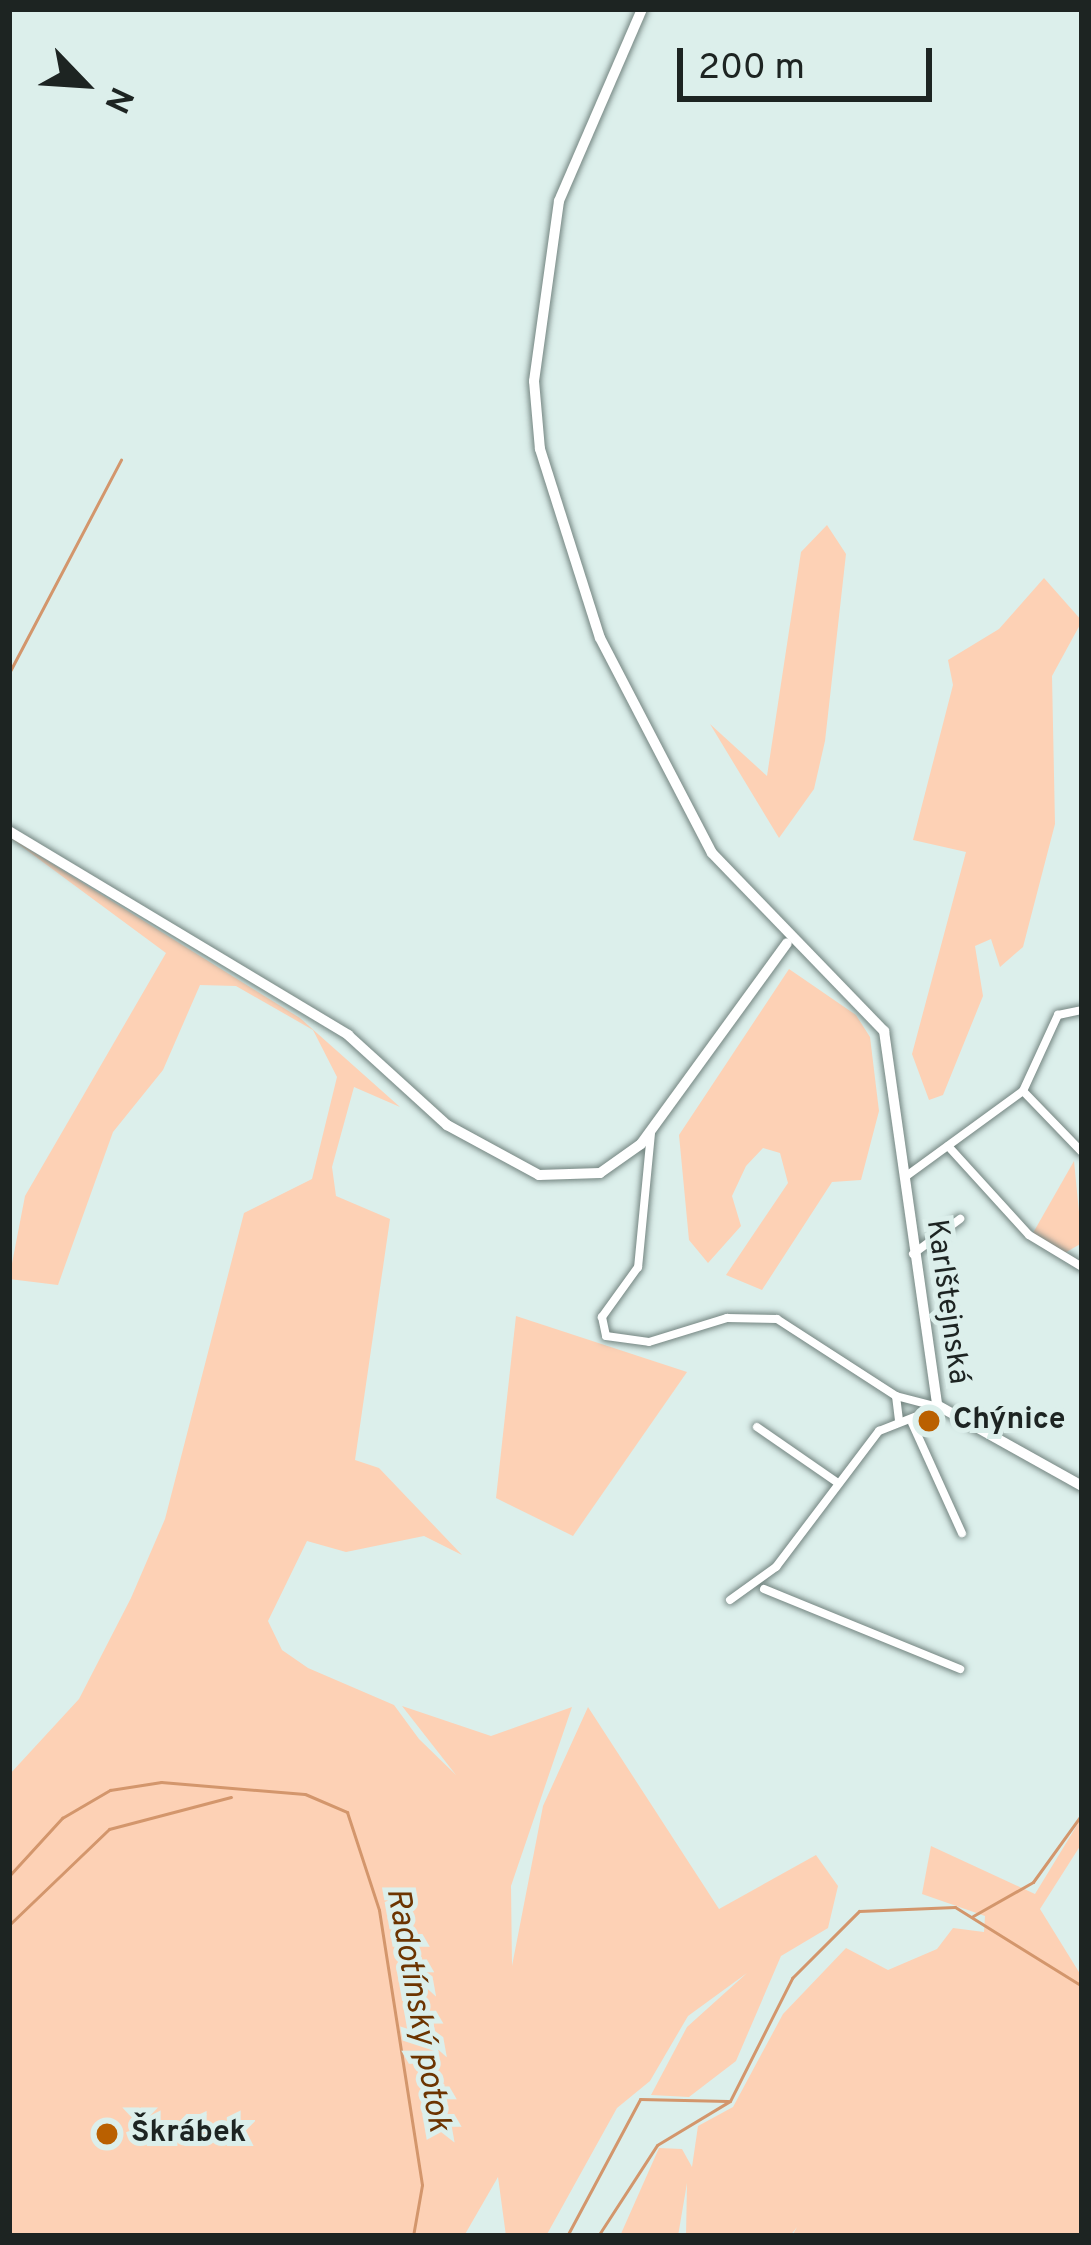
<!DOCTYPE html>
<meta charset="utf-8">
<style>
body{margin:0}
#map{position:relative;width:1091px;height:2245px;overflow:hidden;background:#dcefeb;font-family:Overpass,sans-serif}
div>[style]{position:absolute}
.green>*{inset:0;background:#fdd1b5}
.stream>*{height:3px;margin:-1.5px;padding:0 1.5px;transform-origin:1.5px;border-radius:1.5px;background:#d3966c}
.roads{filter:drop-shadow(0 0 3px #738480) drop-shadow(0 0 3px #738480)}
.street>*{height:8px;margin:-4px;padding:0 4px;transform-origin:4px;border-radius:4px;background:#fff}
.secondary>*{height:10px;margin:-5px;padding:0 5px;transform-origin:5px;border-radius:5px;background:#fff}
.dots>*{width:33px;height:33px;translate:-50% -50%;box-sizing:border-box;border:6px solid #dcefeb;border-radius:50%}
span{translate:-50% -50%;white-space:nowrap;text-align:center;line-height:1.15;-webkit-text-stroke:10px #dcefeb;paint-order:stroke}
.street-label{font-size:30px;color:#1d2422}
.poi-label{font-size:30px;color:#1d2422;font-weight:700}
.left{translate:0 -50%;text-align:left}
.water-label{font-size:33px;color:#6c3400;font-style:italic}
.frame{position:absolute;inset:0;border:12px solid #1d2422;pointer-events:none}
.north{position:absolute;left:24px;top:24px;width:120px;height:120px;-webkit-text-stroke:9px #dcefeb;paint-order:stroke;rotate:115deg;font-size:33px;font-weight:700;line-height:48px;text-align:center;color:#1d2422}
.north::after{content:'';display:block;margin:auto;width:42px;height:54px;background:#1d2422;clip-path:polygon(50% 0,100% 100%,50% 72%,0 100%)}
.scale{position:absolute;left:677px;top:48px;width:255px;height:54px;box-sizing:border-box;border:6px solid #1d2422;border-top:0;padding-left:15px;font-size:36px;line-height:42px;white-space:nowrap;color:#1d2422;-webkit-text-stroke:9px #dcefeb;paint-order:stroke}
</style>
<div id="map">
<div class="green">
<div style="clip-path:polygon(827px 525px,846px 554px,825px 741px,814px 789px,779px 838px,710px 724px,767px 776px,801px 552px)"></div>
<div style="clip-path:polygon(1044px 578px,1082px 621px,1052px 676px,1055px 824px,1023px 947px,1000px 967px,991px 939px,975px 946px,983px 996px,943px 1095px,929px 1100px,912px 1054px,966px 852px,913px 840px,953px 685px,948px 660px,999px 629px)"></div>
<div style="clip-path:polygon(9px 837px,300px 1018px,400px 1107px,354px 1087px,332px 1167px,336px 1196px,390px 1219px,355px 1460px,379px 1468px,462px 1555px,424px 1536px,346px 1552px,307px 1541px,268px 1621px,282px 1650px,308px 1668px,394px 1705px,419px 1739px,456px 1775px,402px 1706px,491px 1736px,572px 1707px,511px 1886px,512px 1966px,543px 1806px,588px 1707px,719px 1909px,816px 1855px,838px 1886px,828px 1928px,781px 1956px,736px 2061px,689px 2097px,651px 2095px,687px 2027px,747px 1973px,688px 2016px,650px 2081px,617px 2108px,546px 2236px,506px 2236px,498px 2177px,464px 2236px,9px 2236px,9px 1775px,79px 1699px,131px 1598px,165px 1519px,244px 1213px,312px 1179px,337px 1077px,313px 1030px,236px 986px,200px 985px,163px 1070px,113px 1132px,58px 1285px,9px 1279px,25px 1196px,166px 953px)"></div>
<div style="clip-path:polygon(789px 969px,856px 1015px,870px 1037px,879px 1111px,861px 1180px,832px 1182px,762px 1290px,726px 1275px,788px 1183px,780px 1153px,763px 1148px,746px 1166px,732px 1196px,741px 1226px,708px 1263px,689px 1240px,679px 1135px)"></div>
<div style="clip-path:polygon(1074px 1161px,1082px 1243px,1063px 1254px,1033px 1233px)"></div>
<div style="clip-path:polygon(516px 1316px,687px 1372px,573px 1536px,496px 1498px)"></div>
<div style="clip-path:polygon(1082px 1817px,1082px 1843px,1040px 1909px,1082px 1977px,1082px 2236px,792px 2236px,797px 2227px,790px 2236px,686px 2236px,687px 2183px,678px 2236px,620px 2236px,659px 2148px,682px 2149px,692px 2167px,698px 2126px,733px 2107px,783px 2014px,846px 1948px,888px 1970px,937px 1949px,953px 1928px,984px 1932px,985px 1916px,922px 1894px,931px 1846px,1035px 1894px)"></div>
</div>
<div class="stream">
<div style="left:9px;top:673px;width:241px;rotate:-62.3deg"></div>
<div style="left:9px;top:1876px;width:79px;rotate:-47.6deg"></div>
<div style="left:62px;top:1818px;width:56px;rotate:-30.3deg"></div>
<div style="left:110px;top:1790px;width:52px;rotate:-8.9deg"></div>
<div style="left:161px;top:1782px;width:144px;rotate:4.8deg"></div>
<div style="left:305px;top:1794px;width:46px;rotate:23.2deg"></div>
<div style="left:347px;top:1812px;width:103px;rotate:71.9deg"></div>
<div style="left:379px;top:1910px;width:278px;rotate:81.1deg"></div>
<div style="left:422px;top:2185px;width:52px;rotate:100deg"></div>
<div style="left:973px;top:1916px;width:69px;rotate:-29.5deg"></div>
<div style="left:1033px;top:1882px;width:84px;rotate:-54.2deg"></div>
<div style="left:9px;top:1925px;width:139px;rotate:-43.8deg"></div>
<div style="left:109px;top:1829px;width:126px;rotate:-14.7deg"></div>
<div style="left:567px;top:2236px;width:155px;rotate:-61.9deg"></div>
<div style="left:640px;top:2099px;width:88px;rotate:1.3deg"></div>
<div style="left:598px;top:2236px;width:108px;rotate:-57deg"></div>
<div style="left:657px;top:2145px;width:85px;rotate:-31.1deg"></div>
<div style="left:730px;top:2101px;width:138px;rotate:-63.2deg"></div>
<div style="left:792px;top:1978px;width:95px;rotate:-45deg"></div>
<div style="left:859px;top:1911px;width:96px;rotate:-2.4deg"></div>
<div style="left:955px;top:1907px;width:150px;rotate:31.9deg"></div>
</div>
<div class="roads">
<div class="street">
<div style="left:1023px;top:1091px;width:85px;rotate:46deg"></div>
<div style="left:651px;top:1133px;width:135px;rotate:95.5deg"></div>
<div style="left:638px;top:1267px;width:62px;rotate:125.8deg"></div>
<div style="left:602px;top:1317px;width:19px;rotate:78deg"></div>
<div style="left:606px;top:1336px;width:43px;rotate:7.9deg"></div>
<div style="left:649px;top:1342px;width:82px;rotate:-17.1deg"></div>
<div style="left:727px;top:1318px;width:50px;rotate:1.1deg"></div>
<div style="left:777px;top:1319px;width:142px;rotate:32.9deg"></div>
<div style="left:896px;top:1396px;width:43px;rotate:14.7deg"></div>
<div style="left:948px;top:1146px;width:120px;rotate:47.7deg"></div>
<div style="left:1029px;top:1235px;width:62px;rotate:31.1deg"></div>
<div style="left:905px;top:1177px;width:146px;rotate:-36.1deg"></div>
<div style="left:1023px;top:1091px;width:84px;rotate:-65.3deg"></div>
<div style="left:1058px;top:1015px;width:25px;rotate:-12deg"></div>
<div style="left:913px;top:1254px;width:59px;rotate:-36.7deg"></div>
<div style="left:896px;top:1396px;width:26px;rotate:83deg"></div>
<div style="left:912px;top:1423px;width:121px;rotate:65.6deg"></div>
<div style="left:757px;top:1427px;width:98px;rotate:34.7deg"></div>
<div style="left:764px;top:1589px;width:212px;rotate:22.2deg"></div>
<div style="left:730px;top:1600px;width:57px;rotate:-35.7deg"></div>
<div style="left:776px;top:1567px;width:171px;rotate:-52.9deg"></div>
<div style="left:879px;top:1431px;width:62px;rotate:-21.6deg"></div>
</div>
<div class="secondary">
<div style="left:642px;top:9px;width:209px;rotate:113.4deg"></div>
<div style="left:559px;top:201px;width:182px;rotate:97.9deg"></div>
<div style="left:534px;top:381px;width:68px;rotate:85deg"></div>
<div style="left:540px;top:449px;width:198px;rotate:72.4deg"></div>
<div style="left:600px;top:638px;width:242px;rotate:62.5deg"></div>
<div style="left:712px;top:853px;width:248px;rotate:46deg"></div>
<div style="left:884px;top:1031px;width:378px;rotate:81.9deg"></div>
<div style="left:937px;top:1405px;width:166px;rotate:29.2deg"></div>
<div style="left:9px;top:831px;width:396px;rotate:31deg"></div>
<div style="left:348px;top:1035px;width:134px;rotate:42.3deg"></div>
<div style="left:447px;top:1125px;width:105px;rotate:28.5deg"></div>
<div style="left:539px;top:1175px;width:61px;rotate:-1.9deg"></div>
<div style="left:600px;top:1173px;width:50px;rotate:-35.3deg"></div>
<div style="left:641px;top:1144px;width:248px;rotate:-54deg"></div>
</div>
</div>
<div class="dots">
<div style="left:929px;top:1421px;background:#ba6000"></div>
<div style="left:107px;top:2134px;background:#ba6000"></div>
</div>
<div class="street-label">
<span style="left:946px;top:1302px;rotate:82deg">Karlštejnská</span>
</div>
<div class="poi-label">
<span class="left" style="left:953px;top:1421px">Chýnice</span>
<span class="left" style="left:131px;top:2134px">Škrábek</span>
</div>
<div class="water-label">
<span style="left:416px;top:2010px;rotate:80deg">Radotínský potok</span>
</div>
<div class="frame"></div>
<div class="north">N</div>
<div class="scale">200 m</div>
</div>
